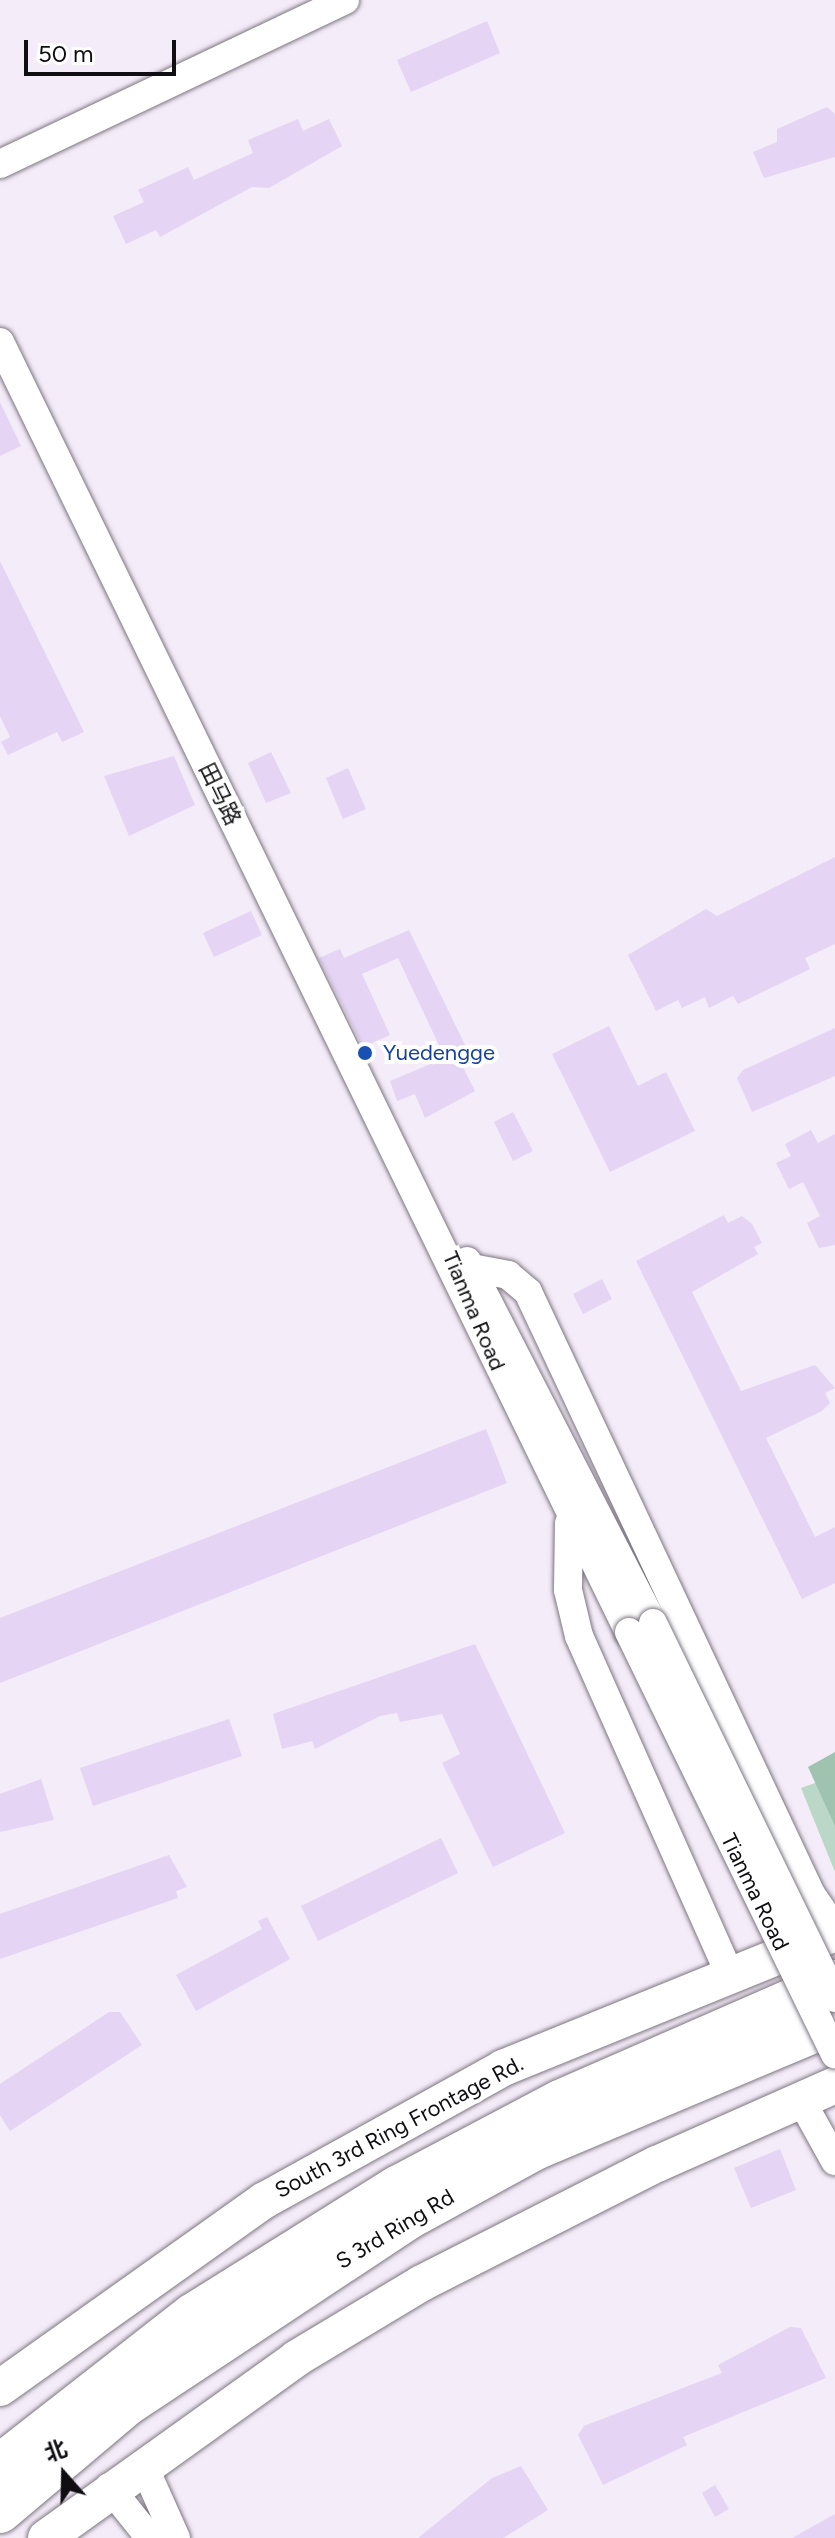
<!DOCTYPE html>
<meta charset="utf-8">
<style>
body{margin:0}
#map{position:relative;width:835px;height:2538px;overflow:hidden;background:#f4ecf8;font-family:Figtree,"Noto Sans SC",sans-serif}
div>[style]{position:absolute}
.green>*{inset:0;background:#bbd7c7}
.forest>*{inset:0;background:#a0c3af}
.building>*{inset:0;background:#e5d4f3}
.roads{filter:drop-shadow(0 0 2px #7d7681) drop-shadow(0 0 2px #7d7681)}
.minor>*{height:28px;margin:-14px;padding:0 14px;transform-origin:14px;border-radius:14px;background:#fff}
.major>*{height:36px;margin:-18px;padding:0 18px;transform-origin:18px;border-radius:18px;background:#fff}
.highway>*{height:42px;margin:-21px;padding:0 21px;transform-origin:21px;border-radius:21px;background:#fff}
.bridges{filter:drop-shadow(0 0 2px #7d7681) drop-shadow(0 0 2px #7d7681)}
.minor-bridge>*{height:28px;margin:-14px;padding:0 14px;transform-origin:14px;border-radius:14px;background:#fff}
.dots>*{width:22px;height:22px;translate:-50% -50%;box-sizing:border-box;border:4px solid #fff;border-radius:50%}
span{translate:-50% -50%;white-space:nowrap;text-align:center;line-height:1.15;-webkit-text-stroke:8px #fff;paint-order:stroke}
.street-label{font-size:22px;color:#100e12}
.transit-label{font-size:22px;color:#164399}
.left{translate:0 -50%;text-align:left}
.north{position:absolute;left:24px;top:2434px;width:80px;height:80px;-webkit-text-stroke:6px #fff;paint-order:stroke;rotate:340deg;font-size:22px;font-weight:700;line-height:32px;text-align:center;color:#100e12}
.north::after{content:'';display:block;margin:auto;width:28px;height:36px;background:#100e12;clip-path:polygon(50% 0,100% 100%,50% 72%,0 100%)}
.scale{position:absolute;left:24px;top:40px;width:152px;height:36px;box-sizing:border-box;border:4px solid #100e12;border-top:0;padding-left:10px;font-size:24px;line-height:28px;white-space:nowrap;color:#100e12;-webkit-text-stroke:6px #fff;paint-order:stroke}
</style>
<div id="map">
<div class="green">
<div style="clip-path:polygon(835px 1776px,835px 1872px,801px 1788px)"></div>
</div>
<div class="forest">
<div style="clip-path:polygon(835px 1752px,835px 1826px,808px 1767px)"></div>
</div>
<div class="building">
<div style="clip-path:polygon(487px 21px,500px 53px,411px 92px,397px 60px)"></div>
<div style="clip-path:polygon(827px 107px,835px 114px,835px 157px,764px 178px,753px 152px,777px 142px,777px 129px)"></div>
<div style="clip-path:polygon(298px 119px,303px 131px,329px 119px,342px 146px,269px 188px,252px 187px,160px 237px,156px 230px,126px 244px,113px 216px,144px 202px,138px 190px,188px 167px,194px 180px,253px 153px,248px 140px)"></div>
<div style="clip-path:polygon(0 402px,21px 446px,0 456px)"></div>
<div style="clip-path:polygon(0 561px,84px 732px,62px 742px,57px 732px,8px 755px,1px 742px,10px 737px,0 716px)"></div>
<div style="clip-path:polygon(271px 752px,291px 793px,266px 803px,248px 763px)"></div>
<div style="clip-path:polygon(174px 756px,195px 805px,129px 836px,104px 776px)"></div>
<div style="clip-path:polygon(348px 768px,366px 809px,343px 819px,326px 778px)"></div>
<div style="clip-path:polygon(835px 857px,835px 944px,805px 958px,810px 969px,738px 1004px,733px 996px,709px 1008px,705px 997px,682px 1008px,678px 1000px,656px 1011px,628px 955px,706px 909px,717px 916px)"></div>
<div style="clip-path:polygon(251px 911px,262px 935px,214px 957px,203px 933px)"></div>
<div style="clip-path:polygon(409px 930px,468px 1051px,457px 1055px,475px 1091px,425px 1118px,415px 1094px,397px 1101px,390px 1081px,445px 1058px,398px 958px,362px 974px,390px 1035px,363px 1047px,319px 958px,340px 949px,344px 958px)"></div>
<div style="clip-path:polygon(609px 1026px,638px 1086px,666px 1072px,695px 1131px,610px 1172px,552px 1054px)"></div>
<div style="clip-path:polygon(835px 1028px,835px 1076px,752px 1112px,737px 1078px,743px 1070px)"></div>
<div style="clip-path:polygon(513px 1112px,533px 1151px,513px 1161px,494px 1122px)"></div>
<div style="clip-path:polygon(811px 1130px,818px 1143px,835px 1134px,835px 1245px,819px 1248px,807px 1223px,820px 1216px,803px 1182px,789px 1189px,776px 1163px,791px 1156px,785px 1144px)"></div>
<div style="clip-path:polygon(724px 1215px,728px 1223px,742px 1216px,752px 1224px,762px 1243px,754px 1247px,758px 1254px,692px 1292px,741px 1391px,815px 1365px,835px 1388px,825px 1393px,830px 1403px,822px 1411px,766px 1438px,815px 1537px,835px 1527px,835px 1583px,802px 1599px,636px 1261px)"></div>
<div style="clip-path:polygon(602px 1279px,612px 1299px,583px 1314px,573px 1294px)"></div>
<div style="clip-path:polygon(486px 1429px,507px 1483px,0 1683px,0 1618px)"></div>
<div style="clip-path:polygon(475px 1644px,565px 1833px,493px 1867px,442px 1763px,460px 1754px,442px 1714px,400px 1722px,397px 1713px,380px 1716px,315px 1749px,312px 1741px,282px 1749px,273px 1714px)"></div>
<div style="clip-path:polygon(229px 1719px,242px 1756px,93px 1806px,80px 1768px)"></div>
<div style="clip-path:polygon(41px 1779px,54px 1820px,0 1832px,0 1794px)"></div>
<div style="clip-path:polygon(441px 1838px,458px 1873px,318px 1941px,301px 1906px)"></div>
<div style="clip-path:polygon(169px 1855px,187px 1887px,176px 1891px,178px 1898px,0 1959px,0 1914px)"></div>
<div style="clip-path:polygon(267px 1917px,290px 1959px,196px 2011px,176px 1975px,262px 1929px,258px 1921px)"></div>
<div style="clip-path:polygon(109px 2012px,120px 2012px,142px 2045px,10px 2131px,0 2115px,0 2084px)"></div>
<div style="clip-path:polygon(780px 2149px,796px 2190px,751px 2208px,734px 2168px)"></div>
<div style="clip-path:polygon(790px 2327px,801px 2328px,826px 2378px,683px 2437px,687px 2445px,603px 2485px,578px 2435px,584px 2426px,722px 2373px,718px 2365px)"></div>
<div style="clip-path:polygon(521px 2466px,548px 2510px,503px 2538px,418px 2538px,492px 2478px)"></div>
<div style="clip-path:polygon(715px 2485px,729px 2509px,715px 2517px,702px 2493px)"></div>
<div style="clip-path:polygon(835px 2514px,835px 2538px,792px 2538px)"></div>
</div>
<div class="roads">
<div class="minor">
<div style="left:0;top:164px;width:382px;rotate:-25.4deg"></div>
<div style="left:0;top:342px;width:1435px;rotate:64.01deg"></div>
<div style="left:467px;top:1261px;width:407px;rotate:62.8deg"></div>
<div style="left:477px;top:1269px;width:32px;rotate:11deg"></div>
<div style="left:508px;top:1275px;width:26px;rotate:40deg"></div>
<div style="left:528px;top:1292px;width:665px;rotate:64.82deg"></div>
<div style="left:811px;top:1894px;width:42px;rotate:55.6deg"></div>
<div style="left:569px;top:1523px;width:67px;rotate:90.9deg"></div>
<div style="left:568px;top:1590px;width:47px;rotate:76.6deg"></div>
<div style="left:579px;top:1636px;width:371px;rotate:66deg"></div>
<div style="left:801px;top:2100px;width:70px;rotate:60.9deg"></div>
<div style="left:143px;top:2464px;width:81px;rotate:66deg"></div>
<div style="left:109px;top:2487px;width:65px;rotate:51.2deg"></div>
</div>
<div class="major">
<div style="left:0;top:2388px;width:325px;rotate:-35.4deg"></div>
<div style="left:265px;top:2200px;width:272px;rotate:-29deg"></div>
<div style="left:503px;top:2068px;width:358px;rotate:-22.1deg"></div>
<div style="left:46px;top:2538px;width:309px;rotate:-35.6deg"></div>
<div style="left:297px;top:2358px;width:144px;rotate:-31deg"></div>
<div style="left:420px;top:2284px;width:266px;rotate:-26.9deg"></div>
<div style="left:657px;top:2164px;width:195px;rotate:-23.9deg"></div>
</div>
<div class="highway">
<div style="left:0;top:2465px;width:244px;rotate:-38deg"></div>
<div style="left:192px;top:2315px;width:242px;rotate:-32deg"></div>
<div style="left:397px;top:2187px;width:184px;rotate:-27.8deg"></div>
<div style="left:560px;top:2101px;width:300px;rotate:-23.6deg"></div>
<div style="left:0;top:2512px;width:167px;rotate:-40.2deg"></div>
<div style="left:128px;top:2404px;width:337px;rotate:-33.5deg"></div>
<div style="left:409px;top:2218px;width:144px;rotate:-28.7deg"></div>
<div style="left:535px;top:2149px;width:325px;rotate:-22.8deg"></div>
</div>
</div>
<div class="bridges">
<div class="minor-bridge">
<div style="left:653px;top:1623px;width:417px;rotate:64.1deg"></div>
<div style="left:629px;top:1632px;width:470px;rotate:64deg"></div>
</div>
</div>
<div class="dots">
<div style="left:365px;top:1053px;background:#1a4fb4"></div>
</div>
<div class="street-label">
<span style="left:220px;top:794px;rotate:64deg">田马路</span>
<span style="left:474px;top:1311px;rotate:67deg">Tianma Road</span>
<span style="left:755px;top:1892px;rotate:64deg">Tianma Road</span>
<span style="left:399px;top:2127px;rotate:-28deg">South 3rd Ring Frontage Rd.</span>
<span style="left:395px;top:2229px;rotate:-31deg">S 3rd Ring Rd</span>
</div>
<div class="transit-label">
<span class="left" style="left:383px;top:1053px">Yuedengge</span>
</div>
<div class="north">北</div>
<div class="scale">50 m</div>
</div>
